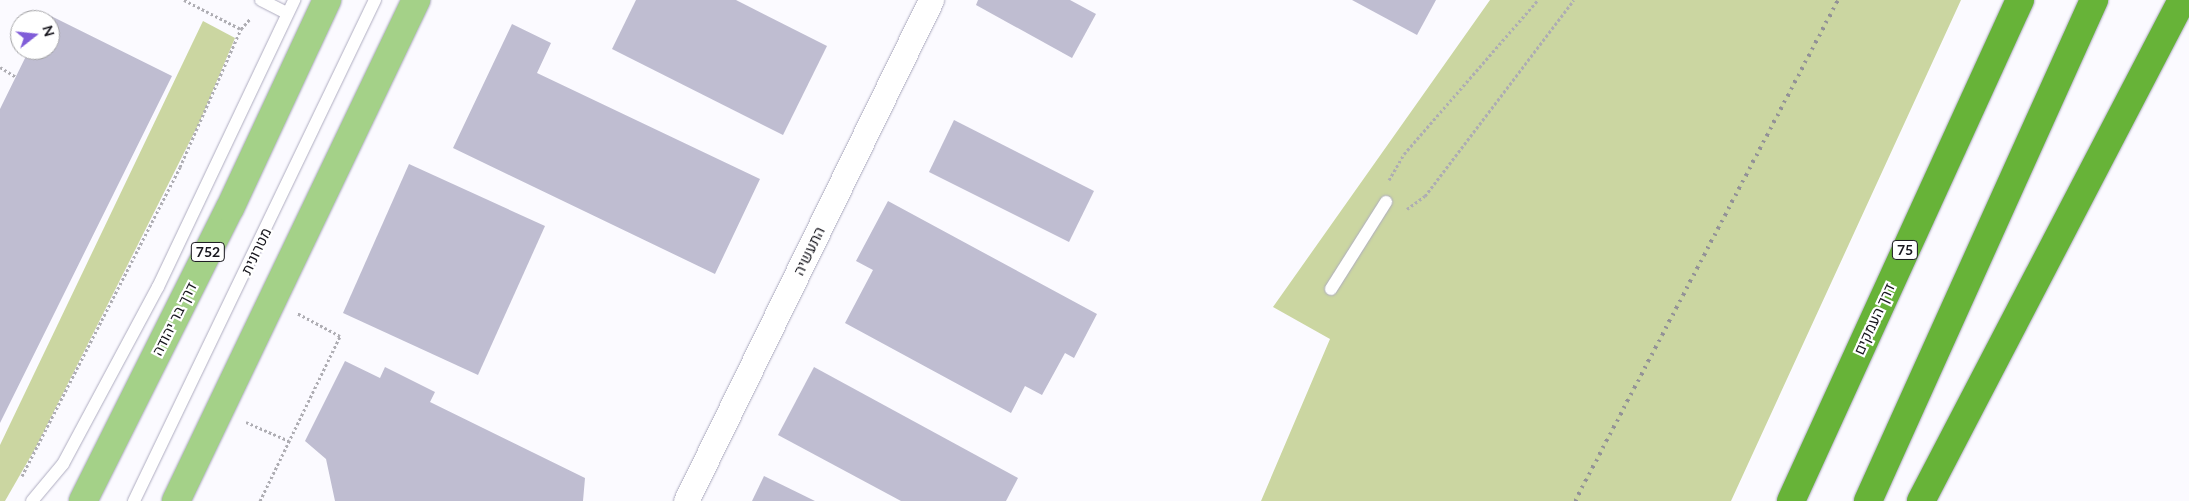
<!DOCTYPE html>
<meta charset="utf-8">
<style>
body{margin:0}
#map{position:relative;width:2189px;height:501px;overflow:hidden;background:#fbfaff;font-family:Lato,Heebo,sans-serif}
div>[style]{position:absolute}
.green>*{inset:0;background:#cbd6a1}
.building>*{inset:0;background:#bfbdd1}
.path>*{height:3px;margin-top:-1.5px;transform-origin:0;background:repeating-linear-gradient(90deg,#aeadb3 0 2.5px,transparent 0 5px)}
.roads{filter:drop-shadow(0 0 1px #aeacc0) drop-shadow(0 0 1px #aeacc0)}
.lane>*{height:12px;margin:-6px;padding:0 6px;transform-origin:6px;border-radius:6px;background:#fff}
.street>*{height:25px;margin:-12.5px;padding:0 12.5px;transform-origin:12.5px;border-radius:12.5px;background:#fff}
.primary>*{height:28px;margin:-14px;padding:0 14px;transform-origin:14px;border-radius:14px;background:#a4d188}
.highway>*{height:28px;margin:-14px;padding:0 14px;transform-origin:14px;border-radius:14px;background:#67b338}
.rail>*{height:4px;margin-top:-2px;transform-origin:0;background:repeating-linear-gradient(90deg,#929196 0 2.5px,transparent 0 7.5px)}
span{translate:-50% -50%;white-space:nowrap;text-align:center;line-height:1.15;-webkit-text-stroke:4.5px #fff;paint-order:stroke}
.shield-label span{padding:1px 4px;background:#fff;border:1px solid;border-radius:4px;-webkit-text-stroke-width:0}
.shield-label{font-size:14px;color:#17161d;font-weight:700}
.street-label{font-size:15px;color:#17161d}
.north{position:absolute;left:10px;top:10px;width:50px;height:50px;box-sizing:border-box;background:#fff;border:1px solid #a2a2a5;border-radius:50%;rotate:74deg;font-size:14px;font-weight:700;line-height:20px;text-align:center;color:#17161d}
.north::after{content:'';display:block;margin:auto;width:18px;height:22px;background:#805dd8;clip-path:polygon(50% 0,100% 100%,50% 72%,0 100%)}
</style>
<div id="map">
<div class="green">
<div style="clip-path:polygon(1490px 0,1961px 0,1731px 501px,1261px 501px,1330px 339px,1273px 307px)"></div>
<div style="clip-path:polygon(203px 21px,235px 38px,200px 121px,36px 447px,5px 501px,0 501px,0 445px)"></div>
</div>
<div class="building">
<div style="clip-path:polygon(636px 0,736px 0,827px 46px,783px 135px,612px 49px)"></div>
<div style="clip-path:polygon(978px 0,1070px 0,1096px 14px,1072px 58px,976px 5px)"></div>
<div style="clip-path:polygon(1352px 0,1436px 0,1417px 35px)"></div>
<div style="clip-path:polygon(47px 14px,172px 76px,0 423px,0 109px,29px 50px,50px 50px,50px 20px,44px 20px)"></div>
<div style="clip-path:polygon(512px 24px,551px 43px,537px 73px,760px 179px,715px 274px,453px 148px)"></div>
<div style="clip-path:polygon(954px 120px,1094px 191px,1069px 242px,929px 172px)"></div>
<div style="clip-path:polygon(409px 164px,545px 226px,478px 375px,343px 313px)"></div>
<div style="clip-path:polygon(888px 201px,1097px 314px,1074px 358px,1065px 353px,1042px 395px,1025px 386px,1011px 413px,845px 323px,873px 270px,856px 261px)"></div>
<div style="clip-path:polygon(345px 361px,380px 378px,385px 367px,435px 392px,430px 402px,585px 478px,583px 501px,335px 501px,326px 459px,305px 441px)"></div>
<div style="clip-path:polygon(814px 367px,1018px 478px,1006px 501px,901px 501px,778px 435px)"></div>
<div style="clip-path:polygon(764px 476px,815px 501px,752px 501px)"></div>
</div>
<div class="path">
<div style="left:184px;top:0;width:64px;rotate:27deg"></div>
<div style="left:0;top:67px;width:19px;rotate:32deg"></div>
<div style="left:1389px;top:180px;width:30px;rotate:-60deg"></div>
<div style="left:1404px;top:154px;width:204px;rotate:-49deg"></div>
<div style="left:1407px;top:209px;width:22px;rotate:-36deg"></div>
<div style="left:1425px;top:196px;width:246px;rotate:-52.8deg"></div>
<div style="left:246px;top:422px;width:47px;rotate:23.8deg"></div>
<div style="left:22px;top:476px;width:347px;rotate:-62.9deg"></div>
<div style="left:180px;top:167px;width:151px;rotate:-66.2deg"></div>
<div style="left:241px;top:29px;width:13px;rotate:-48deg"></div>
<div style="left:260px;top:501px;width:183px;rotate:-64.1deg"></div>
<div style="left:340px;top:336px;width:49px;rotate:-151.9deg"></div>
</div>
<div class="roads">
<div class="lane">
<div style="left:261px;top:0;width:28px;rotate:27deg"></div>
<div style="left:1331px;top:289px;width:103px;rotate:-57.7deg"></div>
<div style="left:32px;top:501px;width:48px;rotate:-50deg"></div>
<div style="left:63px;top:464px;width:201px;rotate:-61.8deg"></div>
<div style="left:158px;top:287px;width:318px;rotate:-64.6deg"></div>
<div style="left:134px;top:501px;width:556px;rotate:-64.31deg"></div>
</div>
<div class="street">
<div style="left:686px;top:501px;width:558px;rotate:-63.94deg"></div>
</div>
<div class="primary">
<div style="left:83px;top:501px;width:328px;rotate:-63.4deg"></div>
<div style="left:230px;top:208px;width:230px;rotate:-65deg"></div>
<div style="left:176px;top:501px;width:556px;rotate:-64.4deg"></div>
</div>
<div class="highway">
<div style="left:1791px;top:501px;width:551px;rotate:-65.44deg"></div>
<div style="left:1868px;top:501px;width:550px;rotate:-65.72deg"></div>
<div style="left:1921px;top:501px;width:565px;rotate:-62.48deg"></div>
</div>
</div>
<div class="rail">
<div style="left:1575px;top:501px;width:566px;rotate:-62.3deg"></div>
</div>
<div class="shield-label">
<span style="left:1905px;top:250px">75</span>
<span style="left:208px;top:252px">752</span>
</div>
<div class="street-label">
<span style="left:256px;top:251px;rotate:-64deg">מטרונית</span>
<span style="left:809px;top:251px;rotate:-64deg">התעשיה</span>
<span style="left:174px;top:319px;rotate:-63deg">דרך בר יהודה</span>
<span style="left:1874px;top:319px;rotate:-65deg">דרך העמקים</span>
</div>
<div class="north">N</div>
</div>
